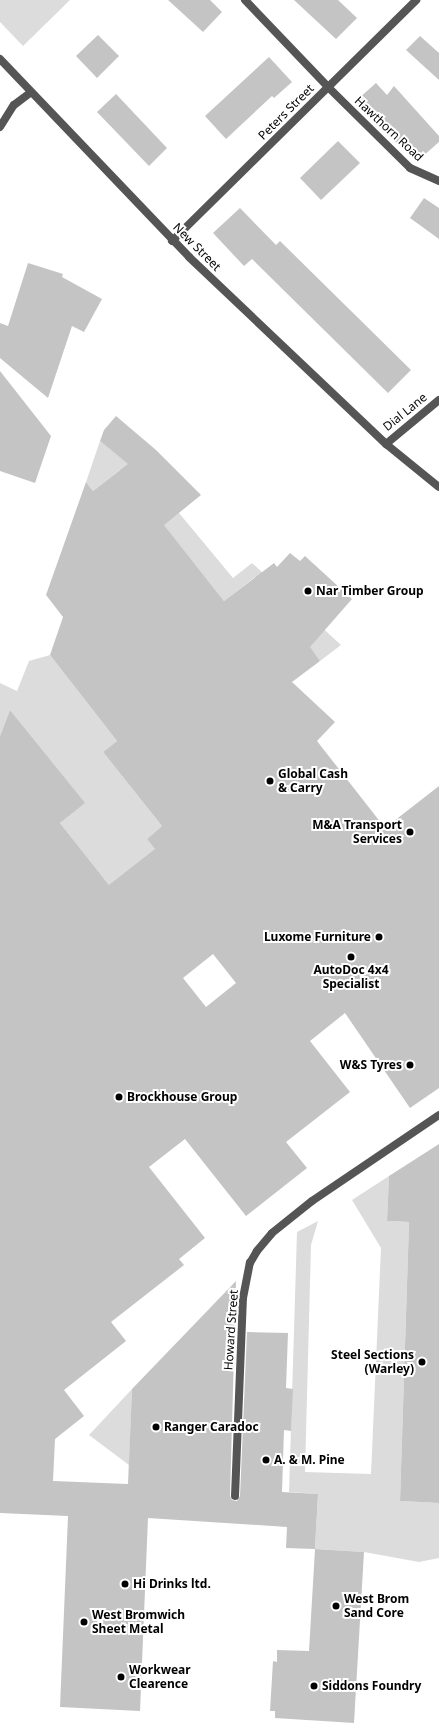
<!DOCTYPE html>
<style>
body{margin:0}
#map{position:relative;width:439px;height:1730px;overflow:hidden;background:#fff;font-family:"Noto Sans",sans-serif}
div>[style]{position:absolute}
.green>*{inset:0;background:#dcdcdc}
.building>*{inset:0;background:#c4c4c4}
.minor>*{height:8px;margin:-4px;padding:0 4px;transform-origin:4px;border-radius:4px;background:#555}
.tertiary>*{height:8px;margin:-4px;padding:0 4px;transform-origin:4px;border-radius:4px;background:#555}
.dots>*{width:11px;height:11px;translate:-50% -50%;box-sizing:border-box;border:2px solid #fff;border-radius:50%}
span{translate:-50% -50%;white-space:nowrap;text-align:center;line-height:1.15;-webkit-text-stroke:4px #fff;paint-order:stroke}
.street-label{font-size:12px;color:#000}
.poi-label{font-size:12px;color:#000;font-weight:700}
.left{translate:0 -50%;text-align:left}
.right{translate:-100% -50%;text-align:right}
</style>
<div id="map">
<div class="green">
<div style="clip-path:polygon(0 0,70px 0,23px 46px,0 22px)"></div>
<div style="clip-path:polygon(100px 441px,136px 470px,179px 513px,233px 578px,252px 563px,341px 645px,320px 661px,255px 577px,224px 601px,120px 470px,93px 491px,86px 482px)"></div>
<div style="clip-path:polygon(50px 655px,117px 741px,103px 752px,162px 826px,147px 839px,167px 863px,109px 885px,60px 823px,84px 803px,10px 710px,0 736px,0 683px,17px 691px,29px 661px)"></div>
<div style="clip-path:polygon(389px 1176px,387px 1221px,409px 1222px,400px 1501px,439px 1503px,439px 1558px,419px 1562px,364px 1552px,315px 1549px,318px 1494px,289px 1492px,297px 1232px,318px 1221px,311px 1245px,305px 1472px,371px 1474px,381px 1248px,352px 1200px)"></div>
<div style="clip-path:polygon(132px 1389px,129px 1465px,89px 1435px)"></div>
</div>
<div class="building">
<div style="clip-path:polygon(168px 0,210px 0,222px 12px,203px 32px)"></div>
<div style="clip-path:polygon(294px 0,338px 0,357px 18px,336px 39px)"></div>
<div style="clip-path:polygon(98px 35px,119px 56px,97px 78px,76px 56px)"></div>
<div style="clip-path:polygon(420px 36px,439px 53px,439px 80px,406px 50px)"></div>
<div style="clip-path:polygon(269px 57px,292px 82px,274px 98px,272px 96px,226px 139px,205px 116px)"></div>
<div style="clip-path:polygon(376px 83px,387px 95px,394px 86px,439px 136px,439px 142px,422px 157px,407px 141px,400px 147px,358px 99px)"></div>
<div style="clip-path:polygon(116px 94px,167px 148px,149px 166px,97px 112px)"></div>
<div style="clip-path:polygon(338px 141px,360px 163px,321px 200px,300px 178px)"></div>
<div style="clip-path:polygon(424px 198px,439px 208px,439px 239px,410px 218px)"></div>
<div style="clip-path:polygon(240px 208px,276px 245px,280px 241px,411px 370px,388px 393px,252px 259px,244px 266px,213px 233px)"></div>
<div style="clip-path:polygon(28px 263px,63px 274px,62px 277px,102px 299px,84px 332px,72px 326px,48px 398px,0 358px,0 323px,8px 326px)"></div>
<div style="clip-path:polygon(0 371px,51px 436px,35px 483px,0 471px)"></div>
<div style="clip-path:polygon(evenodd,116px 416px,156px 450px,201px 495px,164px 525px,224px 601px,274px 563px,277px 567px,290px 553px,300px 561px,305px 556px,352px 599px,310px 647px,320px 661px,292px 682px,335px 722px,317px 741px,385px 828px,439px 786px,439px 1088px,410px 1108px,345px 1013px,310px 1041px,350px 1092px,286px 1142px,307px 1168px,246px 1216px,185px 1139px,149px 1167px,205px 1238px,179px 1259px,184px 1265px,111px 1322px,126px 1341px,64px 1390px,84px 1416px,55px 1439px,53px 1481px,128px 1484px,132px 1389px,236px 1281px,230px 1496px,232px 1500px,237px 1501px,240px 1496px,247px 1332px,288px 1333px,286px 1388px,293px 1389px,291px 1431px,284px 1430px,282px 1492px,318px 1494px,315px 1549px,286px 1548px,287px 1527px,148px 1518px,140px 1711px,60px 1707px,68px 1516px,0 1513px,0 736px,10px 710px,85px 803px,60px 823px,109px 885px,155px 849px,147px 839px,162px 826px,103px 752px,117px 741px,50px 655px,63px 617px,46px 595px,86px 482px,93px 491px,128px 464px,100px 441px,104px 430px,116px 416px,213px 954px,236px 983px,206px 1007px,183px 978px,213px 954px)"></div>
<div style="clip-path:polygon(439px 1144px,439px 1503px,400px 1501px,409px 1222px,387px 1221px,389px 1176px)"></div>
<div style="clip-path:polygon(315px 1549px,364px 1552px,354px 1723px,275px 1718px,275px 1711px,270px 1711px,273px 1661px,277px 1662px,277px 1650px,309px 1651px)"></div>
</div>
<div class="minor">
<div style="left:245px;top:0;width:120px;rotate:46.3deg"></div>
<div style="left:328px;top:87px;width:115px;rotate:44.6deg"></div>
<div style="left:410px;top:168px;width:32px;rotate:24deg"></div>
<div style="left:0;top:127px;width:26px;rotate:-58deg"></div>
<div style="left:14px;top:105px;width:21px;rotate:-37deg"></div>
<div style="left:172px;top:241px;width:343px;rotate:-44.6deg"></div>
<div style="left:386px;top:444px;width:69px;rotate:-39.7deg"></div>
<div style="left:235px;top:1496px;width:198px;rotate:-87.7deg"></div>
<div style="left:243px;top:1298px;width:36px;rotate:-79deg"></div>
<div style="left:250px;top:1263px;width:14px;rotate:-60deg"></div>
<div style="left:257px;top:1251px;width:23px;rotate:-50deg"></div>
<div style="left:272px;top:1233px;width:51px;rotate:-38.7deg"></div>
<div style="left:312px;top:1201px;width:153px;rotate:-34.1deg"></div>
</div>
<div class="tertiary">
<div style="left:0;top:59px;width:274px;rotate:46.3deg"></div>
<div style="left:189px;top:257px;width:272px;rotate:43.5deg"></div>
<div style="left:386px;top:444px;width:68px;rotate:39.1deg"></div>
</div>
<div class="dots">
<div style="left:308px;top:591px;background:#000"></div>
<div style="left:270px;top:781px;background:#000"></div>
<div style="left:410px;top:832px;background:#000"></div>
<div style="left:379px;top:937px;background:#000"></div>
<div style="left:351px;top:957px;background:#000"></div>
<div style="left:410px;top:1065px;background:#000"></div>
<div style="left:119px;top:1097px;background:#000"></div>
<div style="left:422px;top:1362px;background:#000"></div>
<div style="left:156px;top:1427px;background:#000"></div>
<div style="left:266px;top:1460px;background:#000"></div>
<div style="left:125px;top:1584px;background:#000"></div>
<div style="left:336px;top:1606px;background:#000"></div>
<div style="left:84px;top:1622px;background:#000"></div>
<div style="left:121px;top:1677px;background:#000"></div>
<div style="left:314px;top:1686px;background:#000"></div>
</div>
<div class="street-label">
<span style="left:286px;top:112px;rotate:-45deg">Peters Street</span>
<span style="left:389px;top:129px;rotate:43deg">Hawthorn Road</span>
<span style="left:197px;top:247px;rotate:45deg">New Street</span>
<span style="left:405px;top:412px;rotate:-39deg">Dial Lane</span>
<span style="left:231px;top:1330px;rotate:-86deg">Howard Street</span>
</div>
<div class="poi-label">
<span class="left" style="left:316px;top:591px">Nar Timber Group</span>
<span class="left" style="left:278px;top:781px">Global Cash<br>&amp; Carry</span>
<span class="right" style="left:402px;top:832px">M&amp;A Transport<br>Services</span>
<span class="right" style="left:371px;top:937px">Luxome Furniture</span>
<span style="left:351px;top:977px">AutoDoc 4x4<br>Specialist</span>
<span class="right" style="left:402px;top:1065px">W&amp;S Tyres</span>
<span class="left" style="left:127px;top:1097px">Brockhouse Group</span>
<span class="right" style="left:414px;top:1362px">Steel Sections<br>(Warley)</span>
<span class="left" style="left:164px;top:1427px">Ranger Caradoc</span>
<span class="left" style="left:274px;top:1460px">A. &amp; M. Pine</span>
<span class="left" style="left:133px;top:1584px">Hi Drinks ltd.</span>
<span class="left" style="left:344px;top:1606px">West Brom<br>Sand Core</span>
<span class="left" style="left:92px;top:1622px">West Bromwich<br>Sheet Metal</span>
<span class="left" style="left:129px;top:1677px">Workwear<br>Clearence</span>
<span class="left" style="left:322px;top:1686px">Siddons Foundry</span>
</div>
</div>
